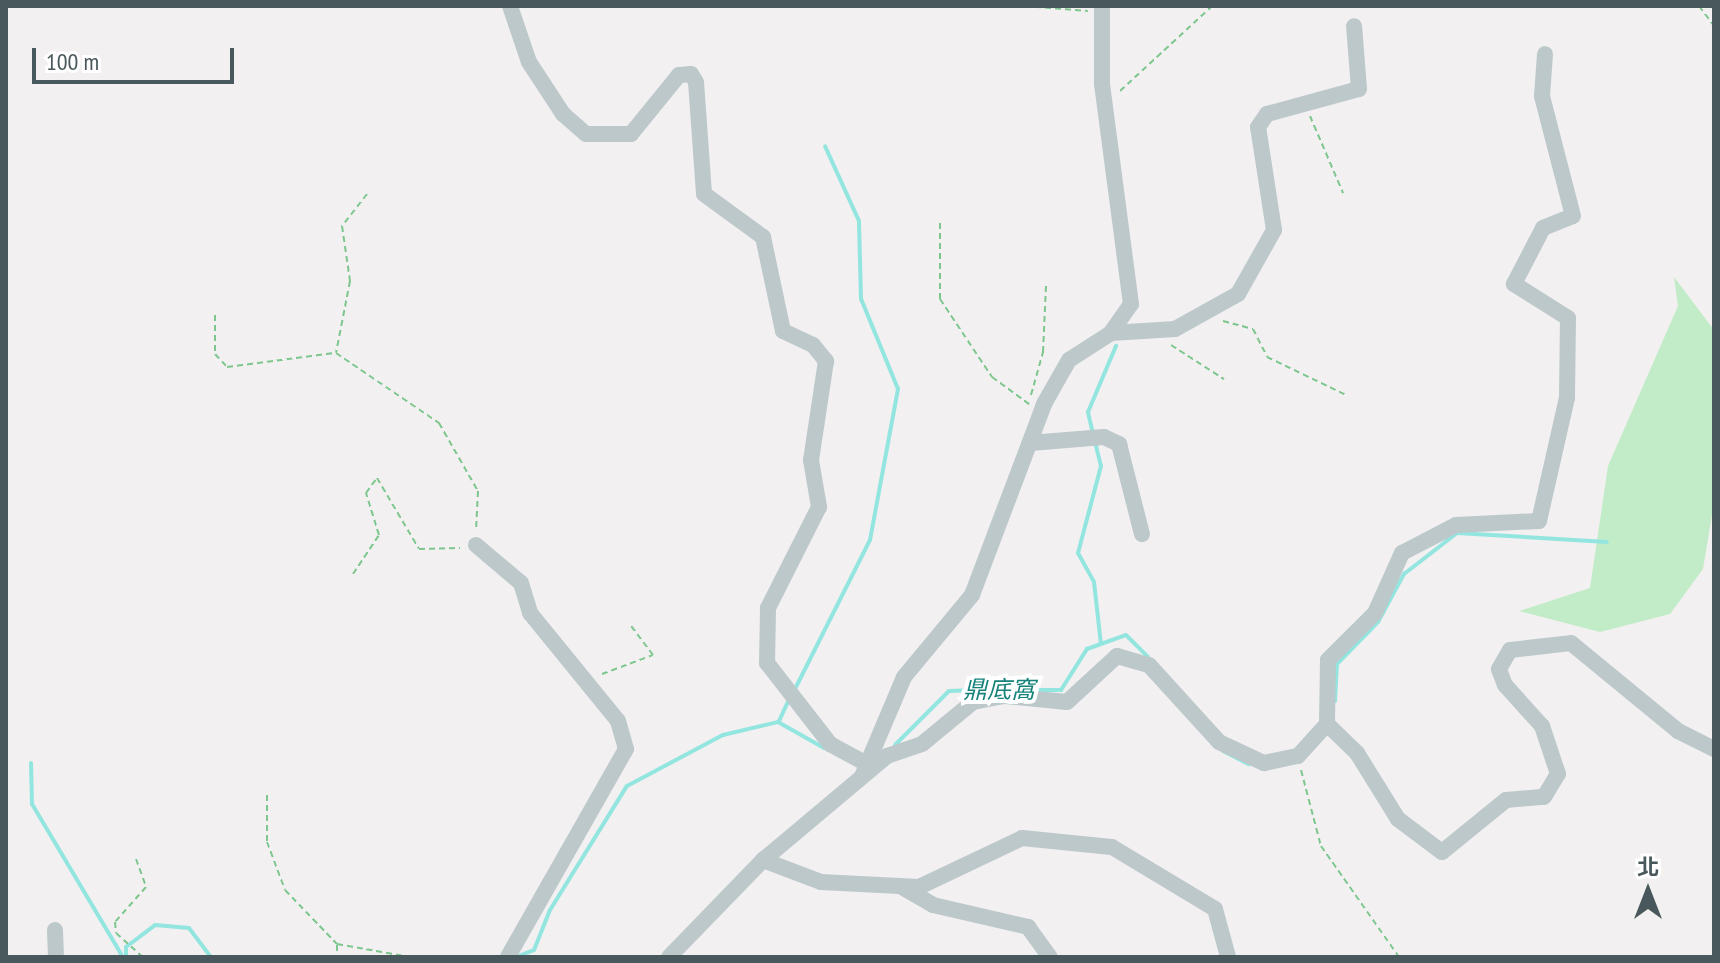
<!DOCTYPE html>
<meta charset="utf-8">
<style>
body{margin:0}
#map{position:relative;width:1720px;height:963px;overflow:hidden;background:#f2f0f1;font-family:"PT Sans Narrow","Noto Sans TC",sans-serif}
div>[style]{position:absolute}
.green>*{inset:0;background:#c2ecc7}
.stream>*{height:4px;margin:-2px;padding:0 2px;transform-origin:2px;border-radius:2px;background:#93e5df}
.path>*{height:2px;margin-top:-1px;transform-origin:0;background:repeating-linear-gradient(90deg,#7dc78e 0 6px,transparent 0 10px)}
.minor>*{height:16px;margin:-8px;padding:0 8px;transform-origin:8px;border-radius:8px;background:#bdc8cb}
span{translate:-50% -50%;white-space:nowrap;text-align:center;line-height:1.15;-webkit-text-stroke:8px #fff;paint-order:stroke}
.water-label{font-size:24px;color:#17837b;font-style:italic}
.frame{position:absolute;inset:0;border:8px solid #49585c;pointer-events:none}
.north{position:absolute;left:1608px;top:851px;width:80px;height:80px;-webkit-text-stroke:6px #fff;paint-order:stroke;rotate:0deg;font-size:22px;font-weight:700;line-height:32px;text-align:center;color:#49585c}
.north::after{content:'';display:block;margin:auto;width:28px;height:36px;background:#49585c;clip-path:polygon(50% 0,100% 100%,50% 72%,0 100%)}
.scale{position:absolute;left:32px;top:48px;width:202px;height:36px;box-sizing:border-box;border:4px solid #49585c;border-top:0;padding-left:10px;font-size:24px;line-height:28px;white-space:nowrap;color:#49585c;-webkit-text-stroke:6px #fff;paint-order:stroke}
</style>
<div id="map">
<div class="green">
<div style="clip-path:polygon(1674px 277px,1714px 330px,1714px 503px,1703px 569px,1670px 614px,1600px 632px,1519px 611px,1590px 588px,1608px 466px,1678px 306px)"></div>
</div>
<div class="stream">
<div style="left:1093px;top:434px;width:23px;rotate:-103deg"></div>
<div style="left:1088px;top:412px;width:72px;rotate:-67deg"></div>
<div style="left:1095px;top:442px;width:25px;rotate:76deg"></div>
<div style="left:1101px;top:466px;width:90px;rotate:104.8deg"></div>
<div style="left:1078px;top:553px;width:33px;rotate:61deg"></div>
<div style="left:1094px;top:582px;width:62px;rotate:83.6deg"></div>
<div style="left:795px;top:689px;width:167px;rotate:-63.3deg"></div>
<div style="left:870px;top:540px;width:154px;rotate:-79.5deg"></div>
<div style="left:898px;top:389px;width:97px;rotate:-112.3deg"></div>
<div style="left:861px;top:299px;width:78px;rotate:-91.5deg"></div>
<div style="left:859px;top:221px;width:82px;rotate:-114.4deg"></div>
<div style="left:1019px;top:690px;width:42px"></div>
<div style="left:1061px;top:690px;width:49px;rotate:-57.6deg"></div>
<div style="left:1087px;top:649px;width:41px;rotate:-19.7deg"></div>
<div style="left:1126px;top:635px;width:31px;rotate:45deg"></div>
<div style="left:1335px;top:701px;width:37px;rotate:-87deg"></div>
<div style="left:1337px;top:664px;width:59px;rotate:-45.7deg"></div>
<div style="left:1378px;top:622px;width:55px;rotate:-61.6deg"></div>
<div style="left:1404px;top:574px;width:67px;rotate:-37.7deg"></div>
<div style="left:1457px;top:533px;width:150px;rotate:3.4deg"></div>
<div style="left:779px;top:721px;width:23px;rotate:-65deg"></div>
<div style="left:895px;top:745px;width:76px;rotate:-45deg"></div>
<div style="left:949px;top:691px;width:53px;rotate:-2.2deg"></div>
<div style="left:1223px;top:751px;width:29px;rotate:27deg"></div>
<div style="left:31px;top:763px;width:41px;rotate:88.6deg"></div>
<div style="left:32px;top:804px;width:178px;rotate:59.3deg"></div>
<div style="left:126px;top:957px;width:10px;rotate:-90deg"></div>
<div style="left:126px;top:947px;width:36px;rotate:-37deg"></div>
<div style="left:155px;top:925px;width:34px;rotate:5deg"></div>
<div style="left:189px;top:928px;width:36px;rotate:53deg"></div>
<div style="left:366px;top:957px;width:30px"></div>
<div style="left:516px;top:957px;width:19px;rotate:-21deg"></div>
<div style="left:534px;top:950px;width:43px;rotate:-68.2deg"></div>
<div style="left:550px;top:910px;width:146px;rotate:-58.2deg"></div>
<div style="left:627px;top:786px;width:109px;rotate:-28deg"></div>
<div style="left:723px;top:735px;width:57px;rotate:-13.3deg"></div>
<div style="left:778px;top:722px;width:53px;rotate:29.5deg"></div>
</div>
<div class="path">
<div style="left:1025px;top:6px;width:63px;rotate:4.5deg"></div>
<div style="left:1699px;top:6px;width:25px;rotate:53deg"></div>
<div style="left:1120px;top:91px;width:125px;rotate:-42.7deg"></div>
<div style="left:1310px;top:116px;width:84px;rotate:66.8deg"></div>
<div style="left:367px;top:194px;width:41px;rotate:128deg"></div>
<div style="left:342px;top:226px;width:56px;rotate:81.7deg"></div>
<div style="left:350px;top:281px;width:73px;rotate:101deg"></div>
<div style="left:336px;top:353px;width:125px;rotate:34.2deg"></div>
<div style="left:439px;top:423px;width:78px;rotate:60.2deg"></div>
<div style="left:478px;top:491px;width:40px;rotate:92.9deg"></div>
<div style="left:940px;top:223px;width:76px;rotate:90deg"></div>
<div style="left:940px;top:299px;width:94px;rotate:56.3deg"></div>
<div style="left:992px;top:377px;width:46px;rotate:36.1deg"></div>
<div style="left:215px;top:315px;width:39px;rotate:90deg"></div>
<div style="left:215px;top:354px;width:18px;rotate:47deg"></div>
<div style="left:227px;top:367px;width:108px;rotate:-7.5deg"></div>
<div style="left:1223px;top:321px;width:31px;rotate:15deg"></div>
<div style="left:1253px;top:329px;width:31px;rotate:63deg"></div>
<div style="left:1267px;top:357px;width:88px;rotate:25.7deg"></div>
<div style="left:1171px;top:345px;width:63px;rotate:32.7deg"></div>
<div style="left:1031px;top:395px;width:45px;rotate:-74.4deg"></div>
<div style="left:1043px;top:352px;width:66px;rotate:-87.4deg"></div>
<div style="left:353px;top:574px;width:47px;rotate:-56.3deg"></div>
<div style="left:379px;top:535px;width:44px;rotate:-107.2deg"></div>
<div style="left:366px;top:493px;width:19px;rotate:-54deg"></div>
<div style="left:377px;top:478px;width:82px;rotate:59.4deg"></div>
<div style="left:419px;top:549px;width:41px;rotate:-1.4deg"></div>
<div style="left:602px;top:674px;width:54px;rotate:-20.4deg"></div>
<div style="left:653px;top:655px;width:40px;rotate:-127deg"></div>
<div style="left:1301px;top:770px;width:79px;rotate:75.3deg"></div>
<div style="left:1321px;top:846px;width:136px;rotate:54.9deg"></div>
<div style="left:267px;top:795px;width:47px;rotate:90deg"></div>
<div style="left:267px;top:842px;width:51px;rotate:69.4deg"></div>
<div style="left:285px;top:890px;width:75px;rotate:46.1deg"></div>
<div style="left:337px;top:944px;width:74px;rotate:10.1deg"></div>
<div style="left:136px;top:859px;width:30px;rotate:70deg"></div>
<div style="left:146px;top:887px;width:47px;rotate:131.5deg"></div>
<div style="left:115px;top:922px;width:11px;rotate:85deg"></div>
<div style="left:116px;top:933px;width:36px;rotate:42deg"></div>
<div style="left:337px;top:945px;width:12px;rotate:90deg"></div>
</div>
<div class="minor">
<div style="left:510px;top:6px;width:59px;rotate:71.3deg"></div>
<div style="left:529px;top:62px;width:62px;rotate:56.8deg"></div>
<div style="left:563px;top:114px;width:30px;rotate:41deg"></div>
<div style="left:586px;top:134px;width:45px"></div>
<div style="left:631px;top:134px;width:76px;rotate:-50.9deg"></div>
<div style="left:679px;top:75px;width:12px;rotate:-5deg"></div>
<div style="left:691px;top:74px;width:9px;rotate:58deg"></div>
<div style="left:696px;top:82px;width:112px;rotate:85.9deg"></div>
<div style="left:704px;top:194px;width:73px;rotate:36.1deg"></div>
<div style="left:763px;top:237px;width:96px;rotate:78deg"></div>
<div style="left:783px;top:331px;width:33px;rotate:25deg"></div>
<div style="left:813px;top:345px;width:21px;rotate:51deg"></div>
<div style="left:826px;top:361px;width:100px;rotate:98.6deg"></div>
<div style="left:811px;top:460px;width:48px;rotate:80.3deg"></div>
<div style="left:819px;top:507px;width:113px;rotate:116.8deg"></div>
<div style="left:768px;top:608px;width:55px;rotate:91deg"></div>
<div style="left:767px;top:663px;width:103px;rotate:52.1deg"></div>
<div style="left:830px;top:744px;width:42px;rotate:28.4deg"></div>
<div style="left:1102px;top:6px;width:78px;rotate:90deg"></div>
<div style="left:1102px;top:84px;width:222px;rotate:82.5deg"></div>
<div style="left:1131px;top:304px;width:35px;rotate:125deg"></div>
<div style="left:1030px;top:443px;width:74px;rotate:-4.6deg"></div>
<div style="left:1104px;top:437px;width:17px;rotate:25deg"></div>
<div style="left:1119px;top:444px;width:93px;rotate:75.7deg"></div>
<div style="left:476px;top:545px;width:59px;rotate:40.2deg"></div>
<div style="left:521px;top:583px;width:31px;rotate:73deg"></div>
<div style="left:530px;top:613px;width:139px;rotate:50.8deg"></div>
<div style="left:618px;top:721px;width:29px;rotate:74deg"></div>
<div style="left:626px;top:749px;width:239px;rotate:119.6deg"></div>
<div style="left:1327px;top:724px;width:42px;rotate:44deg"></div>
<div style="left:1357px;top:753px;width:78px;rotate:58.2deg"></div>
<div style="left:1398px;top:819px;width:55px;rotate:36.9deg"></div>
<div style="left:1442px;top:852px;width:82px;rotate:-39.1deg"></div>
<div style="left:1506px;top:800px;width:38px;rotate:-5deg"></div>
<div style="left:1544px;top:797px;width:27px;rotate:-59deg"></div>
<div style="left:1558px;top:774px;width:51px;rotate:-108.4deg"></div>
<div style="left:1542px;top:726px;width:55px;rotate:-132.1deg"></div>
<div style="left:1505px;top:685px;width:17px;rotate:-111deg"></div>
<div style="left:1499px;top:669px;width:22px;rotate:-60deg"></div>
<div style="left:1510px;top:650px;width:61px;rotate:-6.5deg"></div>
<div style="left:1571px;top:643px;width:139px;rotate:39.4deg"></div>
<div style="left:1678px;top:731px;width:40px;rotate:26.6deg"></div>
<div style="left:863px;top:774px;width:105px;rotate:-67.1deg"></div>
<div style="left:904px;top:677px;width:107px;rotate:-50.3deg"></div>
<div style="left:972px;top:595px;width:204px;rotate:-69.3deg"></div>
<div style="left:1044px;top:404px;width:51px;rotate:-60.4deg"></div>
<div style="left:1069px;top:360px;width:50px;rotate:-32.7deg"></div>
<div style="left:1111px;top:333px;width:64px;rotate:-3.6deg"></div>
<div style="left:1175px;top:329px;width:72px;rotate:-29.1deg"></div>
<div style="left:1238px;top:294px;width:73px;rotate:-60.6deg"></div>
<div style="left:1274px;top:230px;width:104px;rotate:-98.8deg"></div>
<div style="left:1258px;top:127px;width:16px;rotate:-55deg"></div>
<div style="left:1267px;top:114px;width:95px;rotate:-15.2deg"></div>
<div style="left:1359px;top:89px;width:63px;rotate:-94.5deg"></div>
<div style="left:763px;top:860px;width:62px;rotate:20.8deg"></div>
<div style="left:821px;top:882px;width:98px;rotate:2.9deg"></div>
<div style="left:919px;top:887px;width:114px;rotate:-25.4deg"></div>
<div style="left:1022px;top:838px;width:90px;rotate:5.7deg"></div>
<div style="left:1112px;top:847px;width:120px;rotate:31deg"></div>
<div style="left:1215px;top:909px;width:50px;rotate:74.8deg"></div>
<div style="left:902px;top:887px;width:36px;rotate:30deg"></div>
<div style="left:933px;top:905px;width:98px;rotate:13deg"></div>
<div style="left:1028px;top:927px;width:37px;rotate:54deg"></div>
<div style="left:55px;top:930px;width:27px;rotate:88deg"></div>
<div style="left:669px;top:957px;width:135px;rotate:-45.9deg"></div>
<div style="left:763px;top:860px;width:162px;rotate:-40deg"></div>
<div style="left:887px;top:756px;width:37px;rotate:-19deg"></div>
<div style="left:922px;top:744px;width:66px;rotate:-39.5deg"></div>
<div style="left:973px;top:702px;width:33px;rotate:-11deg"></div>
<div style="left:1005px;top:696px;width:62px;rotate:5.5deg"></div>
<div style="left:1067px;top:702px;width:68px;rotate:-42.6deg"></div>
<div style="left:1117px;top:656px;width:33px;rotate:16deg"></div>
<div style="left:1149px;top:665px;width:104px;rotate:47.7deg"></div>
<div style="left:1219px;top:742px;width:50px;rotate:25deg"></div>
<div style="left:1264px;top:763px;width:35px;rotate:-12deg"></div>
<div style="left:1298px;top:756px;width:43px;rotate:-47.8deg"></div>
<div style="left:1327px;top:724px;width:64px;rotate:-89.1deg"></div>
<div style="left:1328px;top:660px;width:66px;rotate:-45deg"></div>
<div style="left:1375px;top:613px;width:66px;rotate:-65.8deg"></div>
<div style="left:1402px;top:553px;width:61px;rotate:-27.4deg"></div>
<div style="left:1456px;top:525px;width:83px;rotate:-2.8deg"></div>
<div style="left:1539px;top:521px;width:126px;rotate:-77.2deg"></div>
<div style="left:1567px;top:398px;width:80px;rotate:-89.3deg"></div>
<div style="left:1568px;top:318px;width:64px;rotate:-147.8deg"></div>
<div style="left:1514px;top:284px;width:63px;rotate:-62.6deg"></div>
<div style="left:1543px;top:228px;width:32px;rotate:-22deg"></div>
<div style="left:1573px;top:216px;width:124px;rotate:-104.5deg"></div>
<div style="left:1542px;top:96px;width:42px;rotate:-85.9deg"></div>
</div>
<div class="water-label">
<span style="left:999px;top:690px">鼎底窩</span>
</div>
<div class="frame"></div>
<div class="north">北</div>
<div class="scale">100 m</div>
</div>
